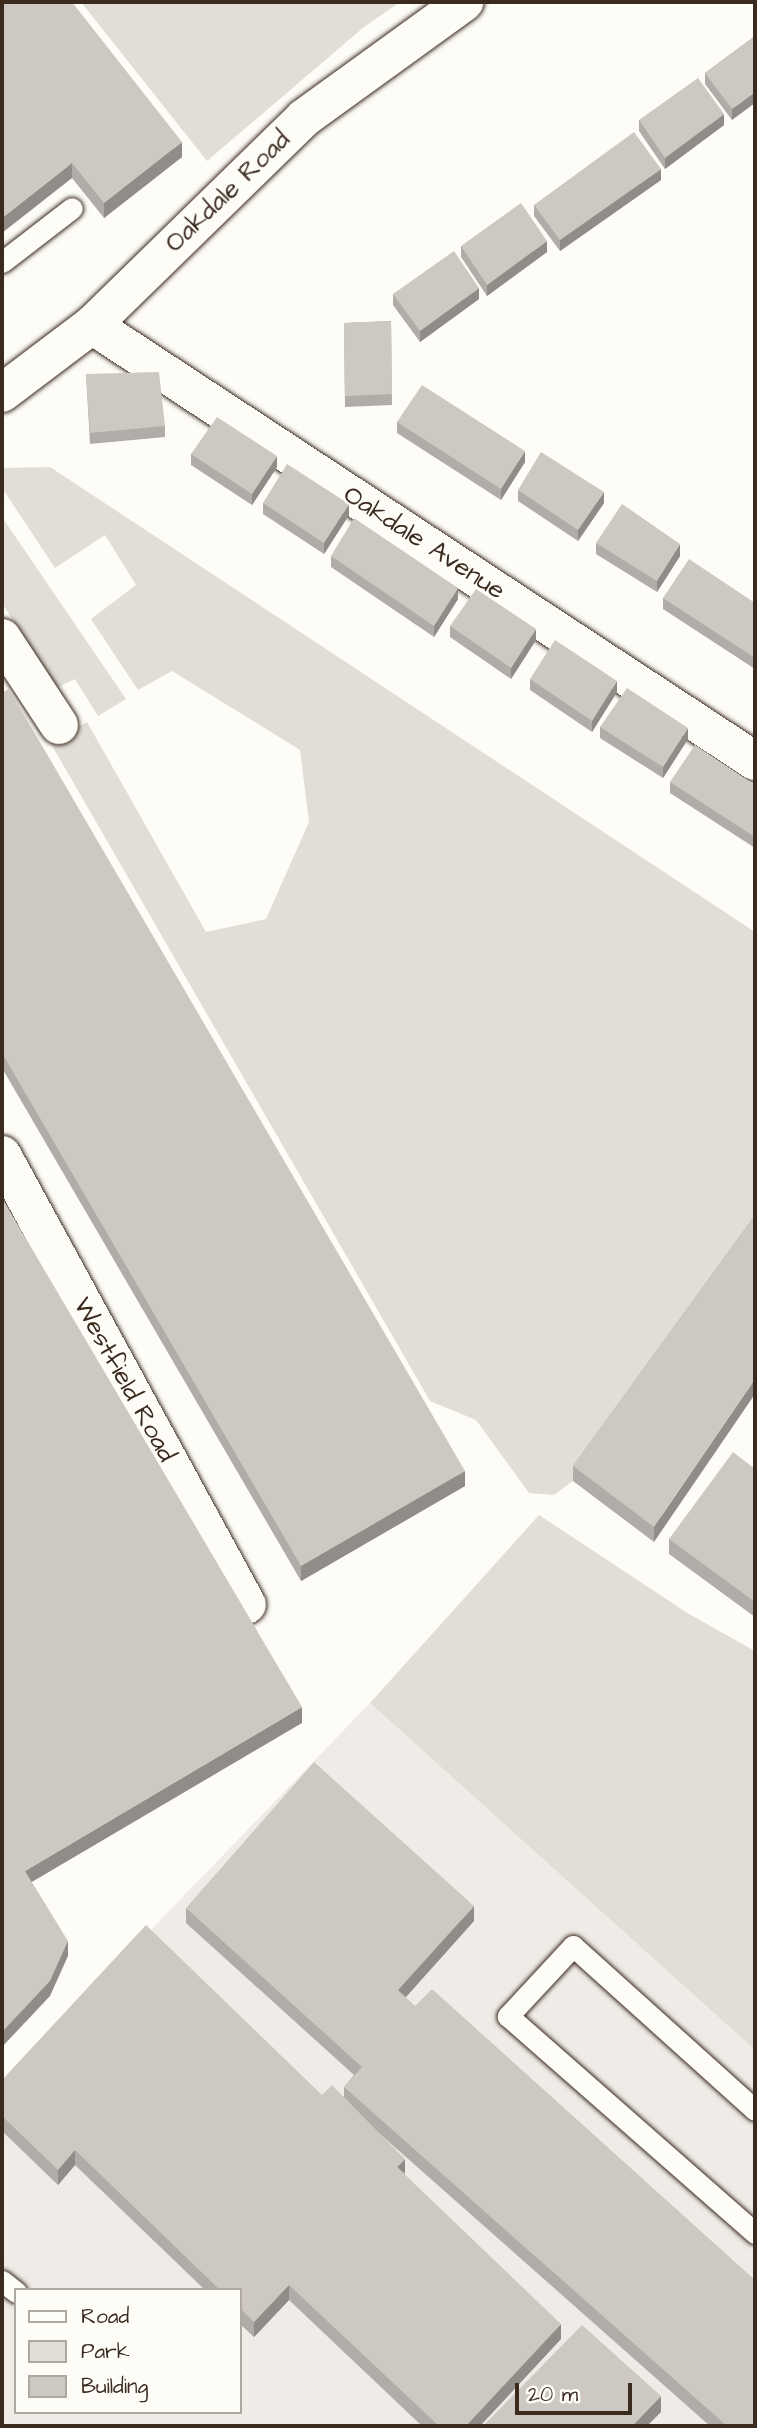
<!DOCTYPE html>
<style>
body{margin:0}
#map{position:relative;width:757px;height:2428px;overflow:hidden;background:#fdfcf7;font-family:"Architects Daughter",sans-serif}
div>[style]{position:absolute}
.built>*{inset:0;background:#efece7}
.green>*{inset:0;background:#e1ded7}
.roads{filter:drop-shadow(0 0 2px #3b2a1e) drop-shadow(0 0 2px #3b2a1e)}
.service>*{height:21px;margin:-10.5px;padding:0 10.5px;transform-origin:10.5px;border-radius:10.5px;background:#fdfcf7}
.minor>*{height:38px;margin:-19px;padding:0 19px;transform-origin:19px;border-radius:19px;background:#fdfcf7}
.wall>*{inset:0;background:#b0aca7}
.shaded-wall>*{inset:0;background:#908c88}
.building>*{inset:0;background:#cdc8c2}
span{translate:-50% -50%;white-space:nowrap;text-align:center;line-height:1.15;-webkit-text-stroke:5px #fdfcf7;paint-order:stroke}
.street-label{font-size:26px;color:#3b2a1e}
.frame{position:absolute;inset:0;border:4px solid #3b2a1e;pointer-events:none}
.legend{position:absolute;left:14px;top:2288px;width:228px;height:126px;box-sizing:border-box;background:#fdfcf7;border:2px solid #afa8a0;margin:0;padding:9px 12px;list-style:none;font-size:21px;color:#3b2a1e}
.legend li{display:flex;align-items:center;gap:14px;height:35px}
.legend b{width:35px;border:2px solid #afa8a0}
.scale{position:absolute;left:515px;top:2383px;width:117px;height:32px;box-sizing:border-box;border:4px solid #3b2a1e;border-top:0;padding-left:9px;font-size:21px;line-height:24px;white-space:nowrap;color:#3b2a1e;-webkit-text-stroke:5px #fdfcf7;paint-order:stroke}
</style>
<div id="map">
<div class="built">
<div style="clip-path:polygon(evenodd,370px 1703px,755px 2050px,755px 2426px,2px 2426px,2px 2084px,370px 1703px,16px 2290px,240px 2290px,240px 2412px,16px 2412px,16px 2290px)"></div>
</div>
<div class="green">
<div style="clip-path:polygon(81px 2px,400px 2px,364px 27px,207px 161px)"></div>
<div style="clip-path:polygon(50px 467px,755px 932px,755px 1230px,573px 1481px,554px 1495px,529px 1493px,476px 1420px,430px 1401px,50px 742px,87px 722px,206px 932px,266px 919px,309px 822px,300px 750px,172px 671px,138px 690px,91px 619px,136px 585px,105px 535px,55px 568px,2px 488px,2px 468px)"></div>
<div style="clip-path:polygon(2px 517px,126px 699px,98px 716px,75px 679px,56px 688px,2px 603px)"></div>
<div style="clip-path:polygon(539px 1515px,689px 1614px,755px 1651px,755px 2050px,370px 1703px)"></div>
</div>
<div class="roads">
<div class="service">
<div style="left:2px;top:262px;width:88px;rotate:-37.6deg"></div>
<div style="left:755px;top:2110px;width:245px;rotate:-138deg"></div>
<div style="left:573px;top:1946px;width:96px;rotate:132.9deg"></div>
<div style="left:508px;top:2016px;width:329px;rotate:41.3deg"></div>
<div style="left:2px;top:2281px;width:18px;rotate:38deg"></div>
</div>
<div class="minor">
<div style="left:92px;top:325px;width:794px;rotate:33.33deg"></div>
<div style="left:2px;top:393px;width:113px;rotate:-37.1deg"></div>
<div style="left:92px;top:325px;width:296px;rotate:-44.3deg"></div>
<div style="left:304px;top:118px;width:198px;rotate:-35.9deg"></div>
<div style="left:2px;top:638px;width:104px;rotate:56.8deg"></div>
<div style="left:2px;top:1155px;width:512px;rotate:61.43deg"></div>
</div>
</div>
<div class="wall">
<div style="clip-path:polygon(2px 2px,182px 157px,104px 218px,72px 178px)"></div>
<div style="clip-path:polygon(755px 36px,732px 120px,705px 84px,705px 73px)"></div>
<div style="clip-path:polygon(639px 120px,724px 125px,665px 169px,639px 131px)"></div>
<div style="clip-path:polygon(661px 180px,560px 251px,534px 216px,534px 205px)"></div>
<div style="clip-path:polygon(461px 246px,547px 252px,487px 296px,461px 257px)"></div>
<div style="clip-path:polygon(393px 294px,479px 299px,420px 342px,393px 305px)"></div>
<div style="clip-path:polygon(391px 321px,392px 405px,345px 407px,344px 323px)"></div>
<div style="clip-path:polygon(86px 374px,165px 426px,165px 437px,90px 444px)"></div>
<div style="clip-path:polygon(397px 422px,525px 462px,501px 500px,397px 433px)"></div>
<div style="clip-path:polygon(191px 454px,277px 467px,252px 505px,191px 465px)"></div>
<div style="clip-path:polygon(518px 490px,604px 503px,578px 541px,518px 501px)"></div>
<div style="clip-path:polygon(263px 503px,349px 515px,324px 554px,263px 514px)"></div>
<div style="clip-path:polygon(596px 543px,680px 556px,657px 592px,596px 554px)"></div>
<div style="clip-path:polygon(331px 556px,458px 599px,434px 637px,331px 567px)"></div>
<div style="clip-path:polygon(663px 598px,755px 603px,755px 669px,663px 609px)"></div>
<div style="clip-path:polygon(450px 626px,536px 640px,511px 679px,450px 637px)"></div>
<div style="clip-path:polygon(530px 679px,617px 692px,592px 732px,530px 690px)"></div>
<div style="clip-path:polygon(2px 693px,465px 1486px,301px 1581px,2px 1068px)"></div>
<div style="clip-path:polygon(600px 727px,688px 739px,663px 778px,600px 738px)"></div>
<div style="clip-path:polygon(670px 782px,755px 785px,755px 848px,670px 793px)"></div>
<div style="clip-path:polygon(755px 1215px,654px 1542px,573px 1481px,573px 1466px)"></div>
<div style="clip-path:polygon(755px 1469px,755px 1617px,669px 1554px,669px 1539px)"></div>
<div style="clip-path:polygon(186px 1908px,474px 1921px,405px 1997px,755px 2426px,710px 2426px,380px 2134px,404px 2174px,561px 2339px,480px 2426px,422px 2426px,289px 2300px,254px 2337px,240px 2324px,240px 2290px,205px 2290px,75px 2165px,58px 2185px,2px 2131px,2px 2080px,322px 2095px,344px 2098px,344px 2087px,354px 2075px,186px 1923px)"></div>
</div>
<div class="shaded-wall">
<div style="clip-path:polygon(755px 92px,755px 103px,732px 120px,732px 109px)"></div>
<div style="clip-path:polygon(724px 114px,724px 125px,665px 169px,665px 158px)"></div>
<div style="clip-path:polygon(182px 142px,182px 157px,104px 218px,104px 203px)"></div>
<div style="clip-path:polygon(72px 163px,72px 178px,2px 233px,2px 218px)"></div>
<div style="clip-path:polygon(661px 169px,661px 180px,560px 251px,560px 240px)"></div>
<div style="clip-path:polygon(547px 241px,547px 252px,487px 296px,487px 285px)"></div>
<div style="clip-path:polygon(479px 288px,479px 299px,420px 342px,420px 331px)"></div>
<div style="clip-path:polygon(525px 451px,525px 462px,501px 500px,501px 489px)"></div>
<div style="clip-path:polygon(277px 456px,277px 467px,252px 505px,252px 494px)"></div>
<div style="clip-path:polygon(604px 492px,604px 503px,578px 541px,578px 530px)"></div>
<div style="clip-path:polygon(349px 504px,349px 515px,324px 554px,324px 543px)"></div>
<div style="clip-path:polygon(680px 544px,680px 556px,657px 592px,657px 581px)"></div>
<div style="clip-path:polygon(458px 588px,458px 599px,434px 637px,434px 626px)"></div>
<div style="clip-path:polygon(536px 629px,536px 640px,511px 679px,511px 668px)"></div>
<div style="clip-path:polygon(617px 681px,617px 692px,592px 732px,592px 721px)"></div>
<div style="clip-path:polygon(688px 728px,688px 739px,663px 778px,663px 767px)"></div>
<div style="clip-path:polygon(755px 1379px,755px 1394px,654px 1542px,654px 1527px)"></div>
<div style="clip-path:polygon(465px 1471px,465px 1486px,301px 1581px,301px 1566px)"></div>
<div style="clip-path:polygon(302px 1707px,302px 1723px,25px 1886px,25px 1871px)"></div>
<div style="clip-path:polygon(474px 1906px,474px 1921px,398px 2006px,398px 1990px)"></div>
<div style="clip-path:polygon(68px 1941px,68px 1956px,50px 1996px,2px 2047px,2px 2032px)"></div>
<div style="clip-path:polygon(75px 2150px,75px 2165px,58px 2185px,58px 2170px)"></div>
<div style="clip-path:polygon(405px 2159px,405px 2174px,397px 2167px)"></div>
<div style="clip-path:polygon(289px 2285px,289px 2300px,254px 2337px,254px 2322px)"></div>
<div style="clip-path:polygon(561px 2324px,561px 2339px,480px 2426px,466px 2426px)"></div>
<div style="clip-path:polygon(661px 2396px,661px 2412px,647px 2426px,632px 2426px)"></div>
</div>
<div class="building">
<div style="clip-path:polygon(2px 2px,72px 2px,182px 142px,104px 203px,72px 163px,2px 218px)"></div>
<div style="clip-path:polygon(755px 36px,755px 92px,732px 109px,705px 73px)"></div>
<div style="clip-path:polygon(698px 78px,724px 114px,665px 158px,639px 120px)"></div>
<div style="clip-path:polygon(634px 132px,661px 169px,560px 240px,534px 205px)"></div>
<div style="clip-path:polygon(521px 203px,547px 241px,487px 285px,461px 246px)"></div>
<div style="clip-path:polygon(454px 251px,479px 288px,420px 331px,393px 294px)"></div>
<div style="clip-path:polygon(391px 321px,392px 394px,345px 396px,344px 323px)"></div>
<div style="clip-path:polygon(159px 372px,165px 426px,90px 433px,86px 374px)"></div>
<div style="clip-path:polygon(422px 385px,525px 451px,501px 489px,397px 422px)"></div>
<div style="clip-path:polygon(217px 417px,277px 456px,252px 494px,191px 454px)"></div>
<div style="clip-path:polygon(541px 452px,604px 492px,578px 530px,518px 490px)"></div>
<div style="clip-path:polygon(287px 464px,349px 504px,324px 543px,263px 503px)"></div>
<div style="clip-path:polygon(622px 504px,680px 544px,657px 581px,596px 543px)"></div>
<div style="clip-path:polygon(354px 518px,458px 588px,434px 626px,331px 556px)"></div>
<div style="clip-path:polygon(689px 559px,755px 603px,755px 658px,663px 598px)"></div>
<div style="clip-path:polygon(476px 589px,536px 629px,511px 668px,450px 626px)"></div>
<div style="clip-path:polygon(555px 640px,617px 681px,592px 721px,530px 679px)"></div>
<div style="clip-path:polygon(627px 688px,688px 728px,663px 767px,600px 727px)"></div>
<div style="clip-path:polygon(9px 689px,465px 1471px,301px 1566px,2px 1053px,2px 693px)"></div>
<div style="clip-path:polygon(695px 745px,755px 785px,755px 837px,670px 782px)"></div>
<div style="clip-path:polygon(2px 1198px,302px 1707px,25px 1871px,68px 1941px,50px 1981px,2px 2032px)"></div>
<div style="clip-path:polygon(755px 1215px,755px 1379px,654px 1527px,573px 1466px)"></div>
<div style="clip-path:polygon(733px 1452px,755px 1469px,755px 1602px,669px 1539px)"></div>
<div style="clip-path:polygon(314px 1762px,474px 1906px,398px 1990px,415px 2006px,432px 1989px,755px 2280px,755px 2426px,727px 2426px,344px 2087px,362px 2067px,186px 1908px)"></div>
<div style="clip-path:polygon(146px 1925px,322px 2095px,332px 2085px,405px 2159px,397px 2167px,561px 2324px,466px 2426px,439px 2426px,289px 2285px,254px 2322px,240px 2308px,240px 2290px,220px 2290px,75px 2150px,58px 2170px,2px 2116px,2px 2080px)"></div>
<div style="clip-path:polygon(582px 2325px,661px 2396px,632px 2426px,483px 2426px)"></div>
</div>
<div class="street-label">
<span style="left:228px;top:192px;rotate:-44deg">Oakdale Road</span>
<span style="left:424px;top:543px;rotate:33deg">Oakdale Avenue</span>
<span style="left:124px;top:1380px;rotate:61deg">Westfield Road</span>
</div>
<div class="frame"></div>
<ul class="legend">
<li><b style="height:9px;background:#fdfcf7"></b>Road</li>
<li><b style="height:19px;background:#e1ded7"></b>Park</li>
<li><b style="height:19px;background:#cdc8c2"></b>Building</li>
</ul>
<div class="scale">20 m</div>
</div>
